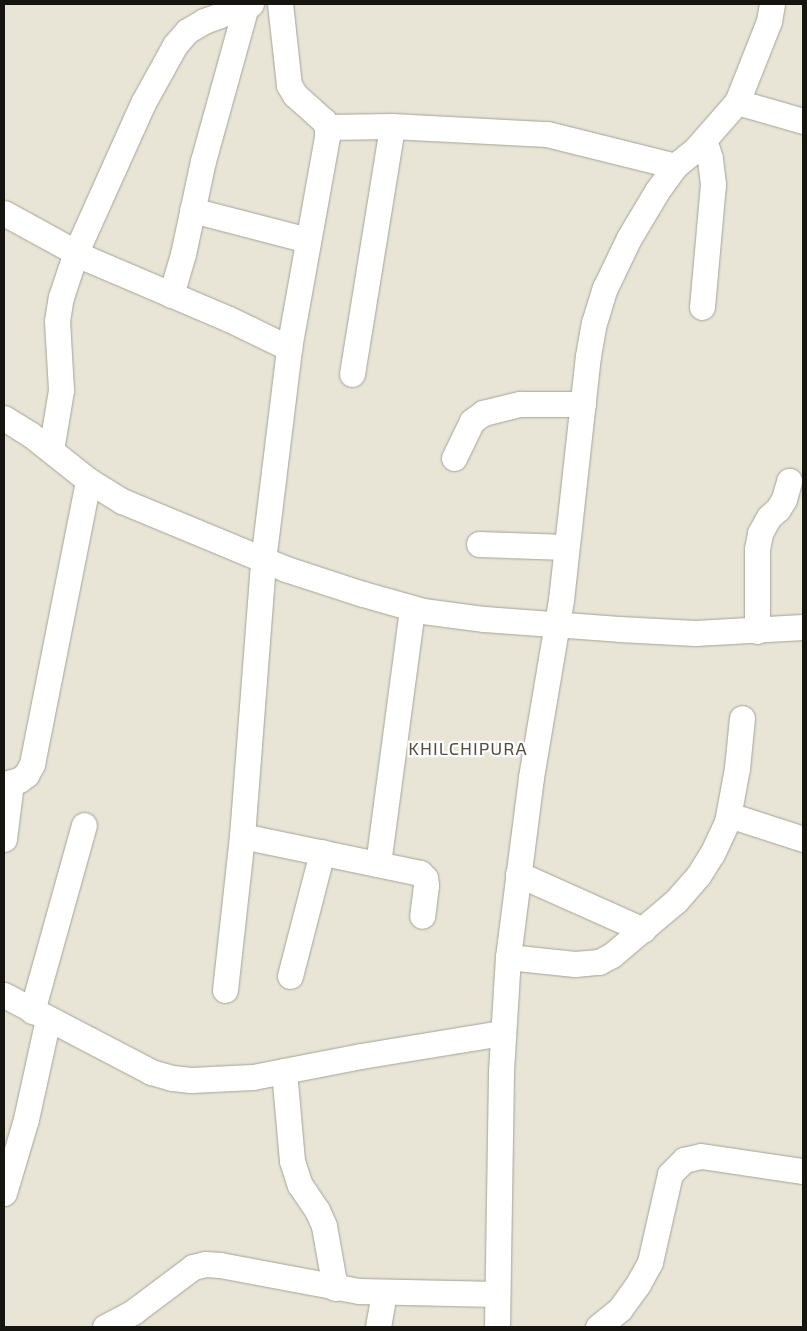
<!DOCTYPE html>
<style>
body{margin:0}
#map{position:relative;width:807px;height:1331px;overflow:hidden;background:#e8e5d6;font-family:"Exo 2",sans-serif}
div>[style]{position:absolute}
.roads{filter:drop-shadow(0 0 1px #a5a395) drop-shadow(0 0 1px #a5a395)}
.minor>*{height:25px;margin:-12.5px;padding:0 12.5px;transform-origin:12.5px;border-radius:12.5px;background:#fff}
span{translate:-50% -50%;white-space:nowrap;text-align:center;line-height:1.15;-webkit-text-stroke:4.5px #fff;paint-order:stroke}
.quarter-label{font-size:18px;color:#514f42;letter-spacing:1px}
.frame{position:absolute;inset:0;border:5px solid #15140f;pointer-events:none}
</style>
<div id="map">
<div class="roads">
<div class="minor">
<div style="left:737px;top:102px;width:69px;rotate:16.1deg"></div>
<div style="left:327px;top:127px;width:65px;rotate:-0.9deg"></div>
<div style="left:392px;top:126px;width:155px;rotate:3deg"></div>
<div style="left:547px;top:134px;width:132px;rotate:14deg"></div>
<div style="left:192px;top:210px;width:120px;rotate:14.5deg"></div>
<div style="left:4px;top:213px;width:96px;rotate:28.7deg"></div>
<div style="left:88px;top:259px;width:153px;rotate:23.1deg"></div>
<div style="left:229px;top:319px;width:67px;rotate:25.8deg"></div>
<div style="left:171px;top:295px;width:43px;rotate:-73.7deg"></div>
<div style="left:183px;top:254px;width:95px;rotate:-77.9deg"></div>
<div style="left:203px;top:161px;width:161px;rotate:-74.5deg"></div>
<div style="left:702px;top:307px;width:123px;rotate:-84.9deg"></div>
<div style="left:713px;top:184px;width:26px;rotate:-97deg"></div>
<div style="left:710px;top:158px;width:19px;rotate:-108deg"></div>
<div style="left:352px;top:374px;width:251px;rotate:-80.8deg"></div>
<div style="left:4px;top:418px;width:31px;rotate:32deg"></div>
<div style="left:30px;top:434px;width:74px;rotate:38.4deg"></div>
<div style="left:88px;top:480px;width:40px;rotate:32deg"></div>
<div style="left:122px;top:501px;width:178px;rotate:22.5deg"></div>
<div style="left:286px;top:569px;width:81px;rotate:18deg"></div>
<div style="left:363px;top:594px;width:62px;rotate:15.8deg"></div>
<div style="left:423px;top:611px;width:62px;rotate:7.5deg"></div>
<div style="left:484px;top:619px;width:135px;rotate:4.2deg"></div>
<div style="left:619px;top:629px;width:76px;rotate:3deg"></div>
<div style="left:695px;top:633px;width:108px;rotate:-3.2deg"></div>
<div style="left:51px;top:450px;width:61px;rotate:-80.5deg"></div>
<div style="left:61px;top:390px;width:69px;rotate:-93.3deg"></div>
<div style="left:57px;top:321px;width:24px;rotate:-81deg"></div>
<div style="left:61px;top:297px;width:47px;rotate:-71.6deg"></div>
<div style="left:76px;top:252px;width:163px;rotate:-65.8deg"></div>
<div style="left:143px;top:103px;width:66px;rotate:-61.1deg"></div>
<div style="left:175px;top:45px;width:18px;rotate:-49deg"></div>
<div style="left:187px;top:31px;width:20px;rotate:-30deg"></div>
<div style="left:204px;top:21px;width:50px;rotate:-19.9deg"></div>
<div style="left:454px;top:458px;width:41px;rotate:-64.1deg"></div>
<div style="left:472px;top:421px;width:14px;rotate:-36deg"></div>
<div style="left:483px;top:413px;width:38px;rotate:-14deg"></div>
<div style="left:520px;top:404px;width:63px"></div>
<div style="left:479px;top:544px;width:87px;rotate:2deg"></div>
<div style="left:757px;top:631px;width:82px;rotate:-90deg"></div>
<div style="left:757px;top:549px;width:16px;rotate:-79deg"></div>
<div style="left:760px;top:533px;width:18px;rotate:-61deg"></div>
<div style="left:769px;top:517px;width:12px;rotate:-42deg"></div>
<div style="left:778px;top:509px;width:12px;rotate:-59deg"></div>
<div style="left:784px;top:499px;width:19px;rotate:-74deg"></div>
<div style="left:4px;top:784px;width:16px;rotate:-15deg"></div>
<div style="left:19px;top:780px;width:9px;rotate:-36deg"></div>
<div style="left:26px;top:775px;width:13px;rotate:-61deg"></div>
<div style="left:32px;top:764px;width:289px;rotate:-78.8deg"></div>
<div style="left:729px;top:815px;width:78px;rotate:18deg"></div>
<div style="left:242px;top:836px;width:182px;rotate:11.7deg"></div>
<div style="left:420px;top:873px;width:7px;rotate:45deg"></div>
<div style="left:425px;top:878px;width:7px;rotate:82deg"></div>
<div style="left:426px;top:885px;width:31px;rotate:97deg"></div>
<div style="left:4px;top:839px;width:56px;rotate:-82.9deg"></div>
<div style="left:378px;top:864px;width:258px;rotate:-82.4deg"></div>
<div style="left:518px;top:874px;width:137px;rotate:24.1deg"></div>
<div style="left:508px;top:957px;width:67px;rotate:6deg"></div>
<div style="left:575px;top:964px;width:24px;rotate:-5deg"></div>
<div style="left:599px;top:962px;width:15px;rotate:-28deg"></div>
<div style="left:612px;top:955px;width:84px;rotate:-40.2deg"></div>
<div style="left:676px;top:901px;width:33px;rotate:-49deg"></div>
<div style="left:698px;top:876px;width:26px;rotate:-58deg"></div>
<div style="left:712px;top:854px;width:35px;rotate:-65deg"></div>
<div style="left:727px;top:822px;width:55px;rotate:-79.5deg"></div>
<div style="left:737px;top:768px;width:50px;rotate:-84.3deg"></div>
<div style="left:290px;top:976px;width:128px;rotate:-75.5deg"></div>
<div style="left:225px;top:990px;width:155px;rotate:-83.7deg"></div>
<div style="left:242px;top:836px;width:276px;rotate:-85.6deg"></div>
<div style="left:263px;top:561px;width:215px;rotate:-83deg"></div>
<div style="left:289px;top:348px;width:215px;rotate:-79.8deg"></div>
<div style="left:327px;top:136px;width:9px;rotate:-90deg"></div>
<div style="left:327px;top:127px;width:7px;rotate:-117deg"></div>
<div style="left:324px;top:121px;width:39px;rotate:-138deg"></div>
<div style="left:295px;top:95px;width:12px;rotate:-121deg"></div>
<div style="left:289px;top:85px;width:81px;rotate:-96.3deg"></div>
<div style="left:4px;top:995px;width:166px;rotate:27.6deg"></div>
<div style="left:151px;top:1072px;width:22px;rotate:16deg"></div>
<div style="left:172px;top:1078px;width:19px;rotate:6deg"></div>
<div style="left:191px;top:1080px;width:62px;rotate:-2.8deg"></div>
<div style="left:253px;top:1077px;width:110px;rotate:-11deg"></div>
<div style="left:361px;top:1056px;width:143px;rotate:-9.3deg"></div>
<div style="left:32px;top:1011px;width:193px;rotate:-74.4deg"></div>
<div style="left:284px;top:1071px;width:90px;rotate:84.9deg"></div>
<div style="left:292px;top:1161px;width:25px;rotate:72deg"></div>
<div style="left:300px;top:1185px;width:30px;rotate:56deg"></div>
<div style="left:317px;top:1210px;width:17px;rotate:66deg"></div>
<div style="left:324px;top:1226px;width:63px;rotate:79.9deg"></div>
<div style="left:4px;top:1193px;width:77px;rotate:-73.4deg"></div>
<div style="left:26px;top:1119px;width:102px;rotate:-77.6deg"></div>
<div style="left:105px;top:1327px;width:32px;rotate:-28deg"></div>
<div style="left:133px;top:1312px;width:75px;rotate:-36.9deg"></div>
<div style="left:193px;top:1267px;width:12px;rotate:-14deg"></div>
<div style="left:205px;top:1264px;width:15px;rotate:4deg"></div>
<div style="left:220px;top:1265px;width:141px;rotate:10.6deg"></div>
<div style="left:359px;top:1291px;width:138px;rotate:1.2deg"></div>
<div style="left:378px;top:1327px;width:35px;rotate:-80deg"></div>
<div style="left:497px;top:1327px;width:256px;rotate:-89.1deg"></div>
<div style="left:501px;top:1071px;width:114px;rotate:-86.5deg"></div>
<div style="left:508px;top:957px;width:181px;rotate:-82.7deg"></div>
<div style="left:531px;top:777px;width:180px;rotate:-80.4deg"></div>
<div style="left:561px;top:600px;width:245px;rotate:-83.7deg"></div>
<div style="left:588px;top:356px;width:34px;rotate:-80deg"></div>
<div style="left:594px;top:323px;width:37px;rotate:-73deg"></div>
<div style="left:605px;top:288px;width:55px;rotate:-64.4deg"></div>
<div style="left:629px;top:238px;width:55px;rotate:-59.2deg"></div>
<div style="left:657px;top:191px;width:31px;rotate:-54deg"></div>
<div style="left:675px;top:166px;width:26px;rotate:-39deg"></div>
<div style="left:695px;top:150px;width:64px;rotate:-48.8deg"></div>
<div style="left:737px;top:102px;width:87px;rotate:-68.4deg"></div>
<div style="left:769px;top:21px;width:17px;rotate:-80deg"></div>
<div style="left:598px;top:1327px;width:28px;rotate:-39deg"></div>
<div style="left:620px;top:1309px;width:31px;rotate:-54deg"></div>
<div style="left:638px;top:1284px;width:25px;rotate:-61deg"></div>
<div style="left:650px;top:1262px;width:90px;rotate:-77.2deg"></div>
<div style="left:670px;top:1174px;width:20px;rotate:-45deg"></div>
<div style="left:684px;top:1160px;width:17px;rotate:-13deg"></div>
<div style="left:701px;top:1156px;width:103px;rotate:8.4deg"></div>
</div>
</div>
<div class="quarter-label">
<span style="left:468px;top:748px">KHILCHIPURA</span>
</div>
<div class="frame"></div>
</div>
